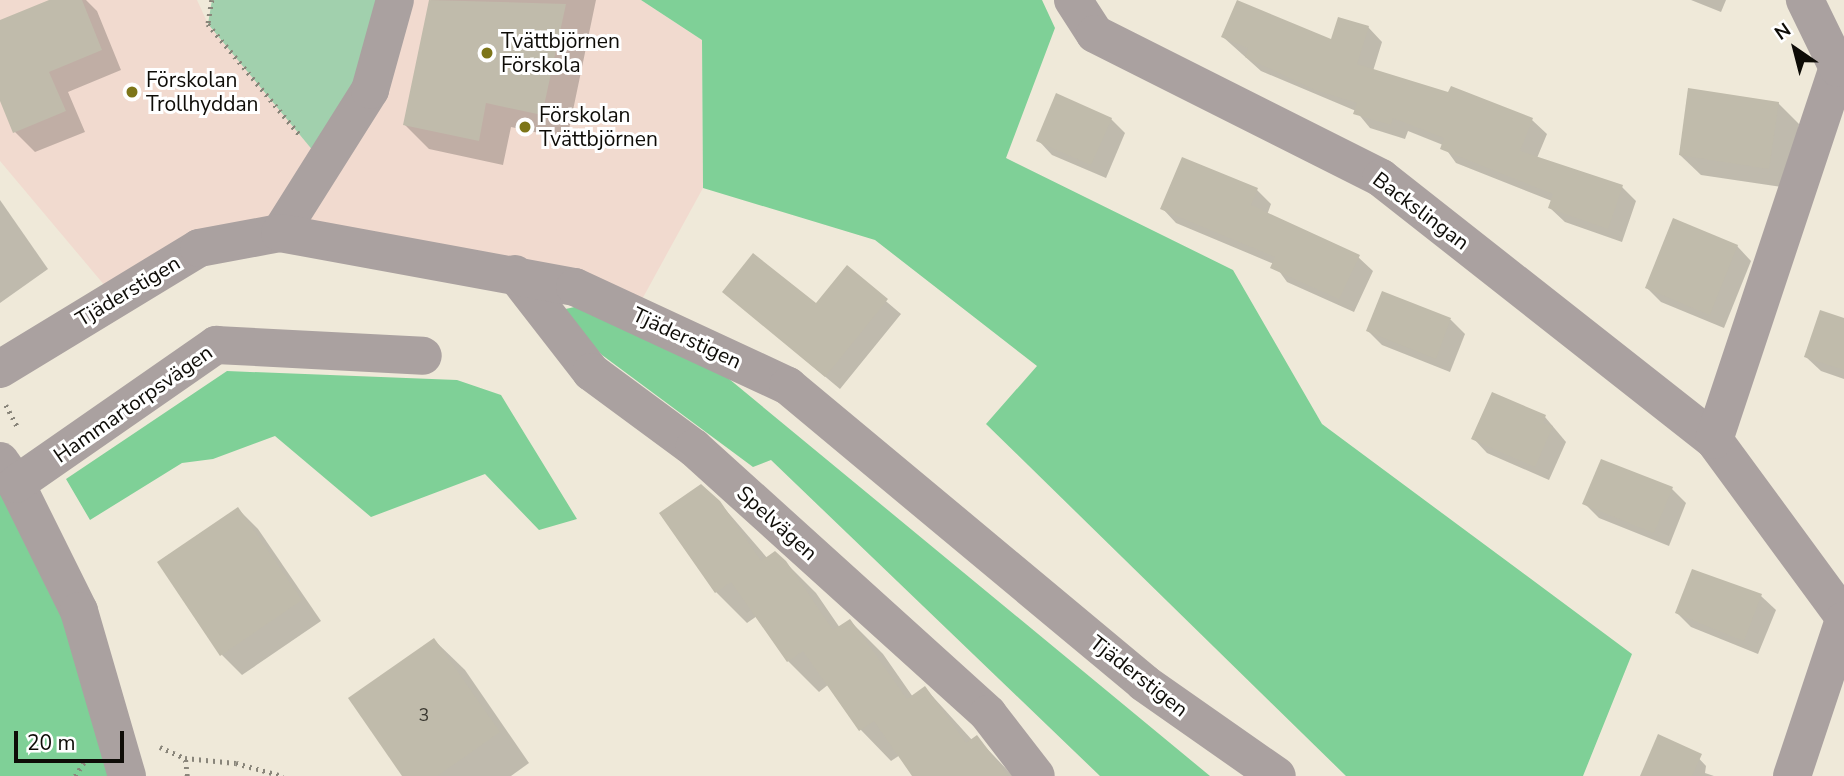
<!DOCTYPE html>
<meta charset="utf-8">
<style>
body{margin:0}
#map{position:relative;width:1844px;height:776px;overflow:hidden;background:#efe9d9;font-family:"Nunito Sans",sans-serif}
div>[style]{position:absolute}
.education>*{inset:0;background:#f1dacf}
.green>*{inset:0;background:#a1d0ad}
.forest>*{inset:0;background:#7fd097}
.shadow>*{inset:0;background:#0003}
.building>*{inset:0;background:#c0bbab}
.path>*{height:4.5px;margin-top:-2.25px;transform-origin:0;background:repeating-linear-gradient(90deg,#89857a 0 2px,transparent 0 7px)}
.minor>*{height:38px;margin:-19px;padding:0 19px;transform-origin:19px;border-radius:19px;background:#aaa1a0}
.dots>*{width:19px;height:19px;translate:-50% -50%;box-sizing:border-box;border:4px solid #fff;border-radius:50%}
span{translate:-50% -50%;white-space:nowrap;text-align:center;line-height:1.15;-webkit-text-stroke:6px #fff;paint-order:stroke}
.number-label{font-size:18px;color:#3a3830}
.number-label span{-webkit-text-stroke-width:0}
.poi-label{font-size:21px;color:#0e0c07}
.left{translate:0 -50%;text-align:left}
.street-label{font-size:21px;color:#0e0c07}
.north{position:absolute;left:1760px;top:14px;width:70px;height:70px;-webkit-text-stroke:5px #fff;paint-order:stroke;rotate:325deg;font-size:19px;font-weight:700;line-height:28px;text-align:center;color:#0e0c07}
.north::after{content:'';display:block;margin:auto;width:24px;height:32px;background:#0e0c07;clip-path:polygon(50% 0,100% 100%,50% 72%,0 100%)}
.scale{position:absolute;left:14px;top:731px;width:110px;height:32px;box-sizing:border-box;border:4px solid #0e0c07;border-top:0;padding-left:9px;font-size:21px;line-height:24px;white-space:nowrap;color:#0e0c07;-webkit-text-stroke:5px #fff;paint-order:stroke}
</style>
<div id="map">
<div class="education">
<div style="clip-path:polygon(0 0,197px 0,208px 24px,395px 0,641px 0,702px 40px,703px 188px,634px 314px,280px 233px,116px 299px,0 161px)"></div>
</div>
<div class="green">
<div style="clip-path:polygon(212px 0,395px 0,324px 164px,208px 24px)"></div>
</div>
<div class="forest">
<div style="clip-path:polygon(641px 0,1042px 0,1055px 28px,1006px 158px,1233px 270px,1322px 424px,1632px 654px,1583px 776px,1346px 776px,986px 424px,1037px 366px,875px 240px,703px 188px,702px 40px)"></div>
<div style="clip-path:polygon(588px 304px,717px 369px,1210px 776px,1100px 776px,771px 460px,753px 467px,602px 355px,561px 310px)"></div>
<div style="clip-path:polygon(227px 371px,457px 380px,501px 395px,577px 519px,539px 530px,485px 474px,371px 517px,275px 436px,213px 459px,182px 463px,90px 520px,66px 479px)"></div>
<div style="clip-path:polygon(0 461px,127px 776px,0 776px)"></div>
</div>
<div class="shadow">
<div style="clip-path:polygon(53px 0,86px 0,97px 11px,121px 70px,68px 92px,85px 132px,35px 152px,15px 132px,0 97px,0 22px)"></div>
<div style="clip-path:polygon(431px 0,596px 0,567px 139px,511px 127px,503px 165px,429px 149px,404px 124px)"></div>
<div style="clip-path:polygon(1691px 0,1726px 0,1721px 12px)"></div>
<div style="clip-path:polygon(1368px 27px,1382px 42px,1373px 71px,1449px 94px,1452px 88px,1532px 120px,1547px 134px,1537px 158px,1622px 187px,1636px 201px,1622px 242px,1565px 222px,1550px 208px,1552px 201px,1456px 163px,1443px 145px,1408px 131px,1405px 139px,1370px 128px,1356px 111px,1261px 71px,1223px 37px,1332px 42px)"></div>
<div style="clip-path:polygon(1778px 103px,1799px 124px,1789px 188px,1701px 175px,1680px 155px)"></div>
<div style="clip-path:polygon(1111px 119px,1125px 133px,1106px 178px,1052px 155px,1038px 140px)"></div>
<div style="clip-path:polygon(1257px 190px,1271px 204px,1267px 215px,1358px 257px,1373px 271px,1354px 312px,1287px 282px,1274px 264px,1176px 223px,1162px 208px)"></div>
<div style="clip-path:polygon(0 200px,48px 269px,0 303px)"></div>
<div style="clip-path:polygon(1737px 246px,1751px 261px,1724px 328px,1661px 302px,1647px 288px)"></div>
<div style="clip-path:polygon(847px 268px,901px 314px,840px 389px,724px 292px,816px 306px)"></div>
<div style="clip-path:polygon(1383px 293px,1451px 320px,1465px 334px,1450px 372px,1382px 345px,1368px 331px)"></div>
<div style="clip-path:polygon(1844px 320px,1844px 379px,1821px 371px,1806px 357px)"></div>
<div style="clip-path:polygon(1545px 417px,1566px 442px,1549px 480px,1487px 453px,1473px 438px)"></div>
<div style="clip-path:polygon(1672px 489px,1686px 503px,1669px 546px,1599px 518px,1584px 503px)"></div>
<div style="clip-path:polygon(719px 502px,768px 559px,785px 562px,816px 593px,840px 628px,852px 623px,883px 654px,913px 697px,925px 688px,972px 740px,976px 737px,1013px 776px,915px 776px,900px 755px,891px 761px,861px 730px,829px 684px,819px 692px,788px 661px,757px 616px,747px 623px,716px 592px,662px 514px)"></div>
<div style="clip-path:polygon(238px 509px,258px 529px,321px 621px,242px 675px,222px 655px)"></div>
<div style="clip-path:polygon(1693px 572px,1761px 596px,1776px 610px,1758px 654px,1691px 627px,1677px 613px)"></div>
<div style="clip-path:polygon(434px 640px,465px 670px,529px 763px,511px 776px,404px 776px)"></div>
<div style="clip-path:polygon(1692px 751px,1706px 766px,1705px 773px,1714px 776px,1642px 776px)"></div>
</div>
<div class="building">
<div style="clip-path:polygon(49px 0,82px 0,102px 50px,49px 72px,66px 111px,13px 133px,0 101px,0 20px)"></div>
<div style="clip-path:polygon(429px 0,566px 4px,542px 115px,486px 103px,479px 141px,403px 125px)"></div>
<div style="clip-path:polygon(1237px 0,1331px 39px,1338px 17px,1369px 26px,1357px 64px,1448px 92px,1451px 86px,1533px 118px,1520px 151px,1623px 185px,1608px 229px,1548px 208px,1553px 194px,1440px 149px,1444px 138px,1393px 118px,1391px 125px,1353px 114px,1357px 103px,1315px 90px,1245px 57px,1248px 48px,1221px 37px)"></div>
<div style="clip-path:polygon(1688px 88px,1779px 102px,1769px 169px,1679px 155px)"></div>
<div style="clip-path:polygon(1056px 93px,1112px 118px,1091px 165px,1036px 141px)"></div>
<div style="clip-path:polygon(1182px 157px,1258px 188px,1251px 205px,1360px 255px,1339px 299px,1270px 268px,1275px 257px,1160px 209px)"></div>
<div style="clip-path:polygon(1673px 218px,1738px 245px,1710px 315px,1645px 288px)"></div>
<div style="clip-path:polygon(753px 253px,816px 303px,847px 265px,888px 299px,825px 377px,722px 292px)"></div>
<div style="clip-path:polygon(1382px 291px,1451px 318px,1436px 359px,1366px 331px)"></div>
<div style="clip-path:polygon(1820px 310px,1844px 318px,1844px 370px,1804px 357px)"></div>
<div style="clip-path:polygon(1492px 392px,1546px 415px,1543px 423px,1553px 426px,1535px 467px,1471px 439px)"></div>
<div style="clip-path:polygon(1601px 459px,1673px 487px,1654px 533px,1582px 504px)"></div>
<div style="clip-path:polygon(701px 484px,720px 501px,761px 561px,775px 551px,786px 561px,833px 630px,850px 619px,907px 699px,925px 686px,966px 743px,977px 735px,1008px 776px,912px 776px,874px 721px,859px 731px,803px 651px,787px 662px,731px 582px,715px 593px,659px 513px)"></div>
<div style="clip-path:polygon(238px 507px,302px 600px,220px 656px,157px 562px)"></div>
<div style="clip-path:polygon(1692px 569px,1762px 594px,1744px 641px,1675px 613px)"></div>
<div style="clip-path:polygon(434px 638px,500px 732px,437px 776px,402px 776px,348px 698px)"></div>
<div style="clip-path:polygon(1658px 734px,1702px 754px,1692px 776px,1640px 776px)"></div>
</div>
<div class="path">
<div style="left:212px;top:0;width:24px;rotate:99deg"></div>
<div style="left:208px;top:24px;width:143px;rotate:50.4deg"></div>
<div style="left:6px;top:405px;width:26px;rotate:62deg"></div>
<div style="left:160px;top:747px;width:27px;rotate:24deg"></div>
<div style="left:75px;top:776px;width:17px;rotate:-57deg"></div>
<div style="left:187px;top:776px;width:18px;rotate:-96deg"></div>
<div style="left:185px;top:758px;width:51px;rotate:5.6deg"></div>
<div style="left:236px;top:763px;width:49px;rotate:15.5deg"></div>
</div>
<div class="minor">
<div style="left:1073px;top:0;width:40px;rotate:57.1deg"></div>
<div style="left:1095px;top:34px;width:320px;rotate:26.7deg"></div>
<div style="left:1381px;top:178px;width:424px;rotate:38.2deg"></div>
<div style="left:1714px;top:440px;width:220px;rotate:53.7deg"></div>
<div style="left:280px;top:233px;width:169px;rotate:-57.8deg"></div>
<div style="left:370px;top:90px;width:93px;rotate:-74.5deg"></div>
<div style="left:515px;top:274px;width:124px;rotate:52.2deg"></div>
<div style="left:591px;top:372px;width:128px;rotate:36.4deg"></div>
<div style="left:694px;top:448px;width:396px;rotate:42.1deg"></div>
<div style="left:988px;top:714px;width:78px;rotate:52.3deg"></div>
<div style="left:0;top:369px;width:233px;rotate:-31.3deg"></div>
<div style="left:199px;top:248px;width:82px;rotate:-10.5deg"></div>
<div style="left:280px;top:233px;width:300px;rotate:10.4deg"></div>
<div style="left:575px;top:287px;width:235px;rotate:24.9deg"></div>
<div style="left:788px;top:386px;width:464px;rotate:39.8deg"></div>
<div style="left:1144px;top:683px;width:162px;rotate:35deg"></div>
<div style="left:1714px;top:440px;width:392px;rotate:-71.6deg"></div>
<div style="left:1838px;top:68px;width:76px;rotate:-115.9deg"></div>
<div style="left:0;top:461px;width:28px;rotate:55deg"></div>
<div style="left:16px;top:484px;width:142px;rotate:63.6deg"></div>
<div style="left:79px;top:611px;width:172px;rotate:73.8deg"></div>
<div style="left:16px;top:484px;width:244px;rotate:-34.8deg"></div>
<div style="left:216px;top:345px;width:207px;rotate:3deg"></div>
<div style="left:1792px;top:776px;width:164px;rotate:-71.6deg"></div>
</div>
<div class="dots">
<div style="left:487px;top:53px;background:#7d7518"></div>
<div style="left:132px;top:92px;background:#7d7518"></div>
<div style="left:525px;top:127px;background:#7d7518"></div>
</div>
<div class="number-label">
<span style="left:424px;top:715px">3</span>
</div>
<div class="poi-label">
<span class="left" style="left:501px;top:53px">Tvättbjörnen<br>Förskola</span>
<span class="left" style="left:146px;top:92px">Förskolan<br>Trollhyddan</span>
<span class="left" style="left:539px;top:127px">Förskolan<br>Tvättbjörnen</span>
</div>
<div class="street-label">
<span style="left:1421px;top:211px;rotate:37deg">Backslingan</span>
<span style="left:128px;top:291px;rotate:-31deg">Tjäderstigen</span>
<span style="left:687px;top:338px;rotate:25deg">Tjäderstigen</span>
<span style="left:133px;top:404px;rotate:-35deg">Hammartorpsvägen</span>
<span style="left:777px;top:523px;rotate:42deg">Spelvägen</span>
<span style="left:1139px;top:676px;rotate:38deg">Tjäderstigen</span>
</div>
<div class="north">N</div>
<div class="scale">20 m</div>
</div>
